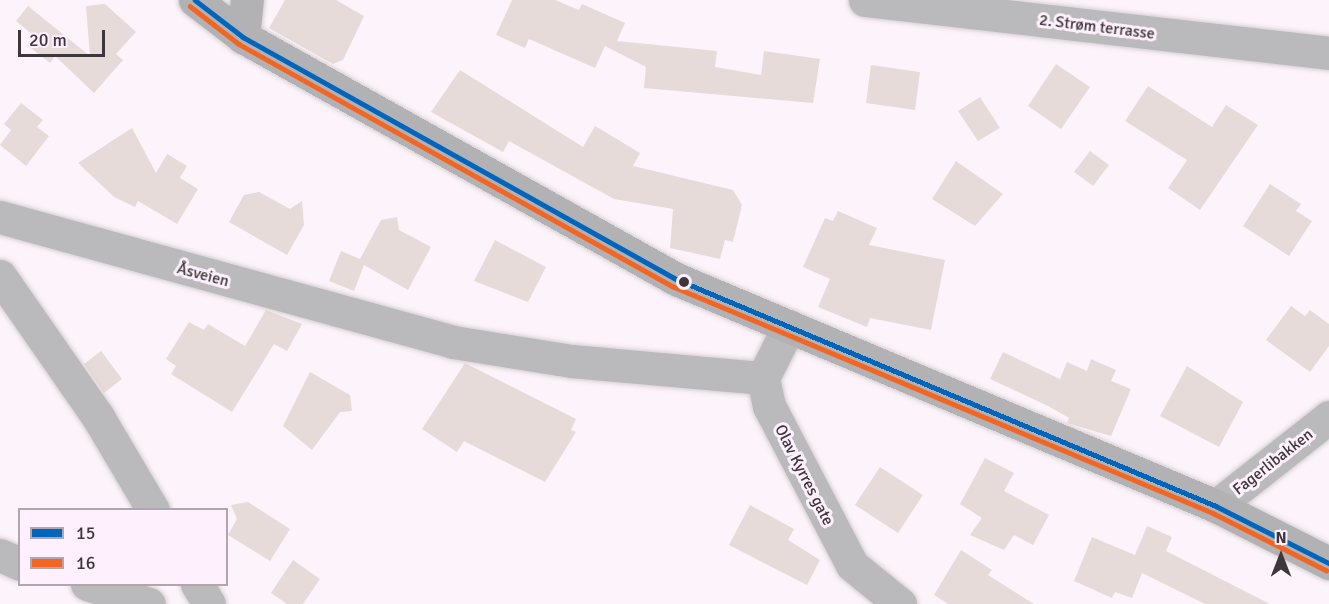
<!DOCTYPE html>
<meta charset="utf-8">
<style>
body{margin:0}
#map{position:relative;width:1329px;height:604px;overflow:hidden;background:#fcf4fa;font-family:Signika,sans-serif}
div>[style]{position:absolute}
.building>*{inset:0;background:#e7dbd9}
.roads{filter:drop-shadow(0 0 2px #d5cfd3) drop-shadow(0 0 2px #d5cfd3)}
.minor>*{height:33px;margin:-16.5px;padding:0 16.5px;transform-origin:16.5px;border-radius:16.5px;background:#bab9bb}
.major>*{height:33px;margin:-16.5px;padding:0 16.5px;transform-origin:16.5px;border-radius:16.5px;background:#b2b2b4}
.bus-1>*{height:4.5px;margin:-2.25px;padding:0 2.25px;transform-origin:2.25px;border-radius:2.25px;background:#0065bd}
.bus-2>*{height:4.5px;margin:-2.25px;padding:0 2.25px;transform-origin:2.25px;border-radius:2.25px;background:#f26522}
.dots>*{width:16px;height:16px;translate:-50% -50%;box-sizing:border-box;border:3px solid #fff0fd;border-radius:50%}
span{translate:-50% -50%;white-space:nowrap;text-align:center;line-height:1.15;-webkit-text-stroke:6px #fff0fd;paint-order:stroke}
.street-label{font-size:16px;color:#3d373c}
.legend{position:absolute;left:18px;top:508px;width:210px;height:78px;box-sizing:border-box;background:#fff0fd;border:2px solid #b1a6b0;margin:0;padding:8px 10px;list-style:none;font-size:18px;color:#3d373c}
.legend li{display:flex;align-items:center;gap:12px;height:30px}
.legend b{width:30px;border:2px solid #b1a6b0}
.north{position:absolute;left:1251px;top:526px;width:60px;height:60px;-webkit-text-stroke:4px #fff0fd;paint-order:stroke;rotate:0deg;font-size:16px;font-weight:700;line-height:24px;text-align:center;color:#3d373c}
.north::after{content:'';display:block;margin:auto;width:21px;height:27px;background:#3d373c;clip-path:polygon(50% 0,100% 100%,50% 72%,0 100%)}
.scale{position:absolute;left:18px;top:30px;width:87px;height:27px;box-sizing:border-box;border:3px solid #3d373c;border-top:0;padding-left:8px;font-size:18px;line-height:21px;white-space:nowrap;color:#3d373c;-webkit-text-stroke:4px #fff0fd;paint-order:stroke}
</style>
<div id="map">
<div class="building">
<div style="clip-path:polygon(285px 0,336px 0,364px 16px,343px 60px,333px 64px,269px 28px)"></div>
<div style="clip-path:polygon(512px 0,555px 0,579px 10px,582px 4px,625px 23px,617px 41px,717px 51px,715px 67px,761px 75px,764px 51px,820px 59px,813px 103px,644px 88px,646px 67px,605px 46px,595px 68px,529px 39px,525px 48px,496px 35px)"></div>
<div style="clip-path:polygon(105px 4px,136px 32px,116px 54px,123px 60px,94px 93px,55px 56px,50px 63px,27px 45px,34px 36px,16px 21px,28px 6px,90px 56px,86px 6px)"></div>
<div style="clip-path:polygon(1056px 64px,1090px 87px,1061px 129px,1028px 106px)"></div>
<div style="clip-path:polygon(871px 65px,920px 72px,915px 110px,866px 103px)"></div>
<div style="clip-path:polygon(460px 70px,583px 147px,595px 126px,640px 153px,633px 166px,733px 190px,742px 205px,733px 242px,725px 240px,720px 259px,670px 248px,673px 209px,614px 199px,509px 141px,503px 152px,431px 112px)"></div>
<div style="clip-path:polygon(1148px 86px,1212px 127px,1226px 105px,1258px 125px,1200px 210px,1168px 188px,1187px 160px,1125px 121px)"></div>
<div style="clip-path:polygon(980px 97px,1000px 128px,978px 141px,958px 111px)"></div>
<div style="clip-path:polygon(21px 103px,43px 120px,37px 127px,49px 136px,26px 166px,0 145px,11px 130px,4px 124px)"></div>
<div style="clip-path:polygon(132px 128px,156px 173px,167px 154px,187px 166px,180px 178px,198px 189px,177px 224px,138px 201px,135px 207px,114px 197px,78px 163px)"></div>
<div style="clip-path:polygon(1090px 151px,1109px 165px,1093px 186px,1074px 172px)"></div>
<div style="clip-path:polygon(956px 161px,1003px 194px,975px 226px,932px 199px)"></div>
<div style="clip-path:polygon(1270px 184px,1301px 204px,1296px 211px,1312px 221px,1289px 256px,1243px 226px)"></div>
<div style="clip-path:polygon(259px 192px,290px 209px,302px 201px,304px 225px,287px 255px,229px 222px,244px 195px)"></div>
<div style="clip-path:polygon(838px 211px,877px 228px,869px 245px,945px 260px,931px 330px,870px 318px,867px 327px,818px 307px,830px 279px,803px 267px,825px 218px,833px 221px)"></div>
<div style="clip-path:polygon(397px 217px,399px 230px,431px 247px,408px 290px,364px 265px,354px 291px,329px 281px,341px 251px,360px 259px,381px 220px)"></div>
<div style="clip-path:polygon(495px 240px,546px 267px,528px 302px,474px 281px)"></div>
<div style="clip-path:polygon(1291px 306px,1305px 316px,1310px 310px,1329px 324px,1329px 346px,1310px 372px,1266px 340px)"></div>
<div style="clip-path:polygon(266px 310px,302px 324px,287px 351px,274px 344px,232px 412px,171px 374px,176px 366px,166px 359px,189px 322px,204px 330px,208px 324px,245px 346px)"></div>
<div style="clip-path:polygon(101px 351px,122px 379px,104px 393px,84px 364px)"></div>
<div style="clip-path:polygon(1003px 352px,1060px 379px,1067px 362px,1087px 371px,1091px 359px,1116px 370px,1111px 381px,1131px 389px,1111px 436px,1067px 423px,1069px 418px,1048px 406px,990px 379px)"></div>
<div style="clip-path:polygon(465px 363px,576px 419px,571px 430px,576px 432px,545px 482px,464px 441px,457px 452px,422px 429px)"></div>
<div style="clip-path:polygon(1187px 366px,1243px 402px,1219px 447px,1160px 416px)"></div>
<div style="clip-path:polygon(310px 372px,350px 395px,352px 411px,340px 412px,312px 450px,283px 426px)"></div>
<div style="clip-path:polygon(985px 458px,1014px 473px,1004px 491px,1049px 515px,1033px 545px,1014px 535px,1004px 550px,970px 535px,982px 518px,960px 504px)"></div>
<div style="clip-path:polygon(880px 467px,923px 495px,898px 533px,855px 505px)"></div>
<div style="clip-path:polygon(248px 502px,290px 529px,270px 561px,228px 535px,237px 519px,231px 505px)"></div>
<div style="clip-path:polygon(750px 505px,794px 529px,788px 540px,820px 560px,807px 585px,729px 545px)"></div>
<div style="clip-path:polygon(1147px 526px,1172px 537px,1166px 551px,1270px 604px,1205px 604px,1142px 573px,1132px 598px,1115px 592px,1112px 598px,1074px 581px,1092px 537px,1135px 555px)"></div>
<div style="clip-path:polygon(961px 550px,992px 570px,988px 575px,1034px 604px,948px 604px,934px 595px)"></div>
<div style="clip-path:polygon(293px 560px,320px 579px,303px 604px,287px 604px,271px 593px)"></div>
</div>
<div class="roads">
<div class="minor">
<div style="left:865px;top:0;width:467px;rotate:6.5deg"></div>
<div style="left:0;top:217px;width:470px;rotate:15.4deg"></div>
<div style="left:453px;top:342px;width:120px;rotate:9.1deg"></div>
<div style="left:571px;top:361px;width:193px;rotate:5.1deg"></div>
<div style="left:0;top:276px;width:172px;rotate:55.2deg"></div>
<div style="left:98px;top:417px;width:108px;rotate:59.4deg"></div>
<div style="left:789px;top:326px;width:58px;rotate:116.6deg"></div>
<div style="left:763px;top:378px;width:29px;rotate:78deg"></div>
<div style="left:769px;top:406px;width:179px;rotate:62.4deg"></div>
<div style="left:852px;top:565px;width:62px;rotate:39.1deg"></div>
<div style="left:1216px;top:506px;width:144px;rotate:-38.2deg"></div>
<div style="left:0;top:555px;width:22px;rotate:24deg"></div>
<div style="left:87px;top:584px;width:65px;rotate:17.9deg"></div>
<div style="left:197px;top:584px;width:23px;rotate:59deg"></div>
</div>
<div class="major">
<div style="left:195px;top:0;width:61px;rotate:37.6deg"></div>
<div style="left:243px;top:37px;width:496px;rotate:29.2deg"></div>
<div style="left:676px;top:279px;width:586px;rotate:22.8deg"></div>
<div style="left:1216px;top:506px;width:127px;rotate:26.8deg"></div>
<div style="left:243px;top:37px;width:37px;rotate:-84deg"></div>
</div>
</div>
<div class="bus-1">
<div style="left:195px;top:0;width:61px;rotate:37.6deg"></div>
<div style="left:243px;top:37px;width:496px;rotate:29.2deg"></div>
<div style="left:676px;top:279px;width:586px;rotate:22.8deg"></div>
<div style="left:1216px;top:506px;width:127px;rotate:26.8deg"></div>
</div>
<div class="bus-2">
<div style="left:190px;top:6px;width:62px;rotate:37.8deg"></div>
<div style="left:239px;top:44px;width:496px;rotate:29.2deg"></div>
<div style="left:672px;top:286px;width:587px;rotate:22.76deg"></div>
<div style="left:1213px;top:513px;width:127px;rotate:26.8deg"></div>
</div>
<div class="dots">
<div style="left:684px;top:282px;background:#3d373c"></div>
</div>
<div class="street-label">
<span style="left:1097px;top:27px;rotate:7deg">2. Strøm terrasse</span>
<span style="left:203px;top:275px;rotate:15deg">Åsveien</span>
<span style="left:1273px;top:462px;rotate:-38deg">Fagerlibakken</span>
<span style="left:804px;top:475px;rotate:63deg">Olav Kyrres gate</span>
</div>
<ul class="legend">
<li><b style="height:8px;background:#0065bd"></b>15</li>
<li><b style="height:8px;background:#f26522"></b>16</li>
</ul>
<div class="north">N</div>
<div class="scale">20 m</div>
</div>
